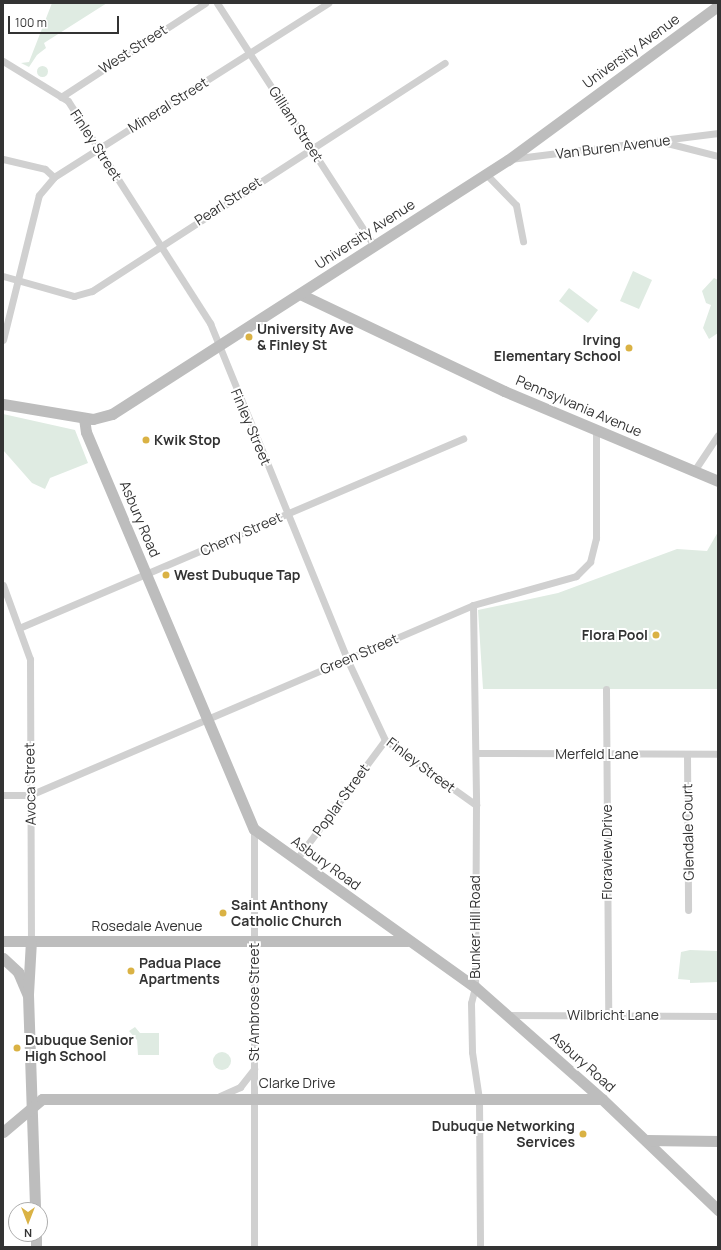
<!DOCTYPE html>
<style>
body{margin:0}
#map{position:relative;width:721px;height:1250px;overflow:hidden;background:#fff;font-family:Manrope,sans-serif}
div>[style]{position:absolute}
.green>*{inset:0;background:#dfebe2}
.round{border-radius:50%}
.street>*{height:7px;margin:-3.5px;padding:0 3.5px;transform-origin:3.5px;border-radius:3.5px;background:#d0d0d0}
.secondary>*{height:11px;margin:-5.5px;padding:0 5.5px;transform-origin:5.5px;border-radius:5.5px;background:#bdbdbd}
.dots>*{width:11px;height:11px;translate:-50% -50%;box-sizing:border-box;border:2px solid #fff;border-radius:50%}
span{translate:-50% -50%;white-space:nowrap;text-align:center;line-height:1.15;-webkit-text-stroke:4px #fff;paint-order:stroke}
.street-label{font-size:14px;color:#333}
.poi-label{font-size:14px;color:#333;font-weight:700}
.left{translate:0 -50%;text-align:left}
.right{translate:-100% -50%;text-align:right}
.frame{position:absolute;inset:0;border:4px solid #333;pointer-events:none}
.north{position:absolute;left:8px;top:1202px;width:40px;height:40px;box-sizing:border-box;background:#fff;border:1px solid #adadad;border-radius:50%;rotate:180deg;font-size:11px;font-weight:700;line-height:16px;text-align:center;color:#333}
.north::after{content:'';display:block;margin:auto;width:14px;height:18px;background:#dab244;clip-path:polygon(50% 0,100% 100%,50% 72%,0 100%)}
.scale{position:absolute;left:8px;top:16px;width:111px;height:18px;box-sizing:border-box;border:2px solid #333;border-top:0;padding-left:5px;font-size:12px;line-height:14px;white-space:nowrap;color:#333;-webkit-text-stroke:3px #fff;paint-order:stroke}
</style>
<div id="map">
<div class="green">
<div style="clip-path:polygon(52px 3px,107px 3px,44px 43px,46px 48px,37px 55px,29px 67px,21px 63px,29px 62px)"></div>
<div class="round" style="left:36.5px;top:65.5px;width:11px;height:11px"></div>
<div style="clip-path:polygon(633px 271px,652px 280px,639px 309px,620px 301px)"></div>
<div style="clip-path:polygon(714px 278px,718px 280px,718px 333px,709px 339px,703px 328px,711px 305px,706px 303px,702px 291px)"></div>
<div style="clip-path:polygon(569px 288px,598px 310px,588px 323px,559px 301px)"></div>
<div style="clip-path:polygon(3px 414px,75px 430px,88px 463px,50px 478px,45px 489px,32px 483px,3px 450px)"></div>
<div style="clip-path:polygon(718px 532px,718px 689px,483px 689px,478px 610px,558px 593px,677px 549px,707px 551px)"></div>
<div style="clip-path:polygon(690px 950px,718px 951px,718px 982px,690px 983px,690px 980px,678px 979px,681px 952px)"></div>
<div style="clip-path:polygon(135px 1027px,140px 1033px,159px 1033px,159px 1055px,138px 1055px,137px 1040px,129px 1031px)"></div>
<div class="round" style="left:213px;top:1052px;width:18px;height:18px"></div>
</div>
<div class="street">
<div style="left:217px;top:3px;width:289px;rotate:57.1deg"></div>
<div style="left:3px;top:61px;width:76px;rotate:31.6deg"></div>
<div style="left:68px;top:101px;width:264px;rotate:57.4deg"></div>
<div style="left:210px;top:323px;width:363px;rotate:67.8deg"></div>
<div style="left:347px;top:659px;width:89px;rotate:64.9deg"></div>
<div style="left:385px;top:740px;width:112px;rotate:35.5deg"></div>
<div style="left:61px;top:97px;width:172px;rotate:-33.1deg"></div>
<div style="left:667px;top:143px;width:53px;rotate:14.3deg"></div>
<div style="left:3px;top:159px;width:43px;rotate:13.4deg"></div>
<div style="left:45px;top:169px;width:12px;rotate:42deg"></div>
<div style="left:54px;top:177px;width:325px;rotate:-32.4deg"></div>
<div style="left:510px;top:159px;width:210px;rotate:-7.1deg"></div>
<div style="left:486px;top:174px;width:43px;rotate:45.9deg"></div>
<div style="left:516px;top:205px;width:37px;rotate:79deg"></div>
<div style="left:3px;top:276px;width:74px;rotate:15.7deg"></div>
<div style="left:74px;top:296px;width:19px;rotate:-16deg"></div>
<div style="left:92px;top:291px;width:420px;rotate:-32.9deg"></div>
<div style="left:3px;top:340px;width:149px;rotate:-76.1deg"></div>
<div style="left:39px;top:195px;width:23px;rotate:-50deg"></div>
<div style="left:694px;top:471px;width:43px;rotate:-56.3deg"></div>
<div style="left:3px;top:585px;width:79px;rotate:70deg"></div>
<div style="left:30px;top:659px;width:282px;rotate:89.8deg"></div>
<div style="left:473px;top:605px;width:200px;rotate:89.1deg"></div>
<div style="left:476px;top:805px;width:182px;rotate:90.3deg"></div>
<div style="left:475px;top:987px;width:16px;rotate:104deg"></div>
<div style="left:471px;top:1003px;width:49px;rotate:88.8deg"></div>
<div style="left:472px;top:1052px;width:48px;rotate:81.5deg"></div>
<div style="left:479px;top:1099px;width:148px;rotate:89.6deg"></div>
<div style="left:19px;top:628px;width:483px;rotate:-23.1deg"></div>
<div style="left:606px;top:689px;width:326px;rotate:89.6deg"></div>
<div style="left:476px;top:753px;width:242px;rotate:0.2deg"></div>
<div style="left:687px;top:754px;width:156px;rotate:89.6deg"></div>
<div style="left:3px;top:795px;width:27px"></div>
<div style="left:30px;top:795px;width:482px;rotate:-23.2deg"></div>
<div style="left:473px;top:605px;width:107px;rotate:-15.7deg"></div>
<div style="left:576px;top:576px;width:20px;rotate:-45deg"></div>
<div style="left:590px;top:562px;width:25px;rotate:-76deg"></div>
<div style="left:596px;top:538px;width:109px;rotate:-90deg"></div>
<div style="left:254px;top:829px;width:418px;rotate:90deg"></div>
<div style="left:296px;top:860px;width:149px;rotate:-53.4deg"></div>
<div style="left:508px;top:1015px;width:210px;rotate:0.3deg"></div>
<div style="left:220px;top:1096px;width:22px;rotate:-24deg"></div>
<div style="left:240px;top:1087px;width:23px;rotate:-52deg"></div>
</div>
<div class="secondary">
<div style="left:300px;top:294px;width:226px;rotate:25.4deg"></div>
<div style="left:504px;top:391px;width:232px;rotate:22.8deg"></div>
<div style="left:3px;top:404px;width:91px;rotate:9.5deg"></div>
<div style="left:93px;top:419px;width:20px;rotate:-15deg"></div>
<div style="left:112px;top:414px;width:470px;rotate:-32.7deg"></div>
<div style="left:508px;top:160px;width:260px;rotate:-36.3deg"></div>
<div style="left:84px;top:418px;width:14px;rotate:82deg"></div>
<div style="left:86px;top:432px;width:431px;rotate:67.1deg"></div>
<div style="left:254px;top:829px;width:272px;rotate:35.6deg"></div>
<div style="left:475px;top:987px;width:169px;rotate:41.4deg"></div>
<div style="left:602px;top:1099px;width:161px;rotate:43.7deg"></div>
<div style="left:3px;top:941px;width:404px"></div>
<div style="left:3px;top:958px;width:21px;rotate:43deg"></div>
<div style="left:18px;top:972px;width:25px;rotate:67deg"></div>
<div style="left:28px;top:995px;width:215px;rotate:88.1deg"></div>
<div style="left:28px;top:994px;width:53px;rotate:-86.8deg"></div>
<div style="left:3px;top:1132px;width:51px;rotate:-40.2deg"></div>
<div style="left:42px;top:1099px;width:560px"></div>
<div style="left:647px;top:1140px;width:71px;rotate:0.8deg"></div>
<div style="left:36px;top:1234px;width:13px;rotate:90deg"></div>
</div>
<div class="dots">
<div style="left:249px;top:337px;background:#dab244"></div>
<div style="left:629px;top:348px;background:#dab244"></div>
<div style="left:146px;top:440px;background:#dab244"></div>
<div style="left:166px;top:575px;background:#dab244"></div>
<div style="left:656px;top:635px;background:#dab244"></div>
<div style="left:223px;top:913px;background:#dab244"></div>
<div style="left:131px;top:971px;background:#dab244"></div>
<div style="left:17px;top:1048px;background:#dab244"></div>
<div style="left:583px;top:1134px;background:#dab244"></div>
</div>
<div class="street-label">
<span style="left:133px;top:49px;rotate:-33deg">West Street</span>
<span style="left:631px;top:51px;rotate:-36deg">University Avenue</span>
<span style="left:168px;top:105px;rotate:-32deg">Mineral Street</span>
<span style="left:296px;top:124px;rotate:57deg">Gilliam Street</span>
<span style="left:96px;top:145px;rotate:57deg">Finley Street</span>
<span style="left:613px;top:147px;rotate:-7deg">Van Buren Avenue</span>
<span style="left:228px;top:201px;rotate:-33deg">Pearl Street</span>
<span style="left:365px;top:234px;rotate:-33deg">University Avenue</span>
<span style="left:579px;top:406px;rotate:23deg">Pennsylvania Avenue</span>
<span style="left:251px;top:427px;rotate:67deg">Finley Street</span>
<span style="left:140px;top:519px;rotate:67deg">Asbury Road</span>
<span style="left:241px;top:534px;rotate:-24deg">Cherry Street</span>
<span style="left:359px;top:654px;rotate:-23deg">Green Street</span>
<span style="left:597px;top:754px">Merfeld Lane</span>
<span style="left:421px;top:765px;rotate:37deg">Finley Street</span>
<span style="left:30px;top:784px;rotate:-91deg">Avoca Street</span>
<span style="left:341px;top:800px;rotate:-54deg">Poplar Street</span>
<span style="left:688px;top:832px;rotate:-91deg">Glendale Court</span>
<span style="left:607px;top:852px;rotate:-90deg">Floraview Drive</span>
<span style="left:326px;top:863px;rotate:36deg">Asbury Road</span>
<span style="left:147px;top:926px">Rosedale Avenue</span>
<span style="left:475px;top:927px;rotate:-90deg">Bunker Hill Road</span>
<span style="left:254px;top:1002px;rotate:-90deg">St Ambrose Street</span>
<span style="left:613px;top:1015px">Wilbricht Lane</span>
<span style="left:583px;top:1062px;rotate:42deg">Asbury Road</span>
<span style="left:297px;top:1083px">Clarke Drive</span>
</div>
<div class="poi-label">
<span class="left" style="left:257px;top:337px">University Ave<br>&amp; Finley St</span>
<span class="right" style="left:621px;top:348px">Irving<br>Elementary School</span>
<span class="left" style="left:154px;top:440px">Kwik Stop</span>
<span class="left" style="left:174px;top:575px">West Dubuque Tap</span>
<span class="right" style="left:648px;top:635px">Flora Pool</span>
<span class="left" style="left:231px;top:913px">Saint Anthony<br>Catholic Church</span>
<span class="left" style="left:139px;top:971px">Padua Place<br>Apartments</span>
<span class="left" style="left:25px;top:1048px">Dubuque Senior<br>High School</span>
<span class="right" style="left:575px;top:1134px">Dubuque Networking<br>Services</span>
</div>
<div class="frame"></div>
<div class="north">N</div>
<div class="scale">100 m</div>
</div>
